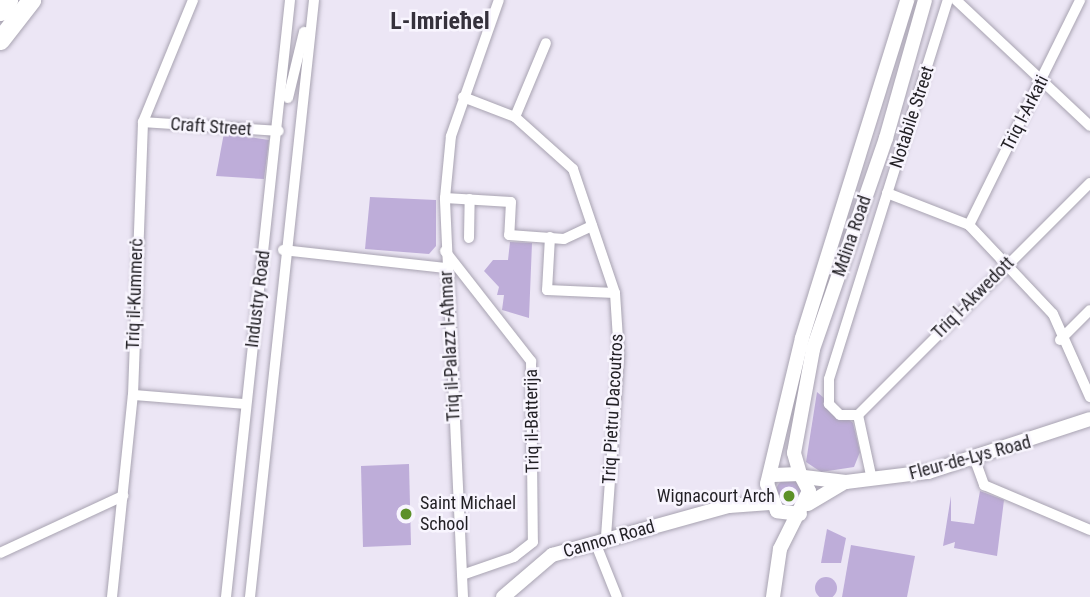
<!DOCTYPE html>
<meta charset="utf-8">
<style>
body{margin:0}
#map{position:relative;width:1090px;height:597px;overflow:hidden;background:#ece6f5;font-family:"Roboto Condensed",sans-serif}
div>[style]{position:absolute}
.green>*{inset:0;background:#beadd9}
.round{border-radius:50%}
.roads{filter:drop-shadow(0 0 2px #a8a3b1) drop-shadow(0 0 2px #a8a3b1)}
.street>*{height:10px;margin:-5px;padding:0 5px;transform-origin:5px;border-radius:5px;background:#fff}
.secondary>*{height:14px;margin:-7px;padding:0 7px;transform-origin:7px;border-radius:7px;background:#fff}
.highway>*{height:19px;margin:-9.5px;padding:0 9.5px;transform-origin:9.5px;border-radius:9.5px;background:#fff}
.dots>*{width:19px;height:19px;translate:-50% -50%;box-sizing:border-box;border:4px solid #f8f5fe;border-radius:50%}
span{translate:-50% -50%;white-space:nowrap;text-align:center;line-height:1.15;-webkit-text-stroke:5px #f8f5fe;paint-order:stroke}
.street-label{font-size:18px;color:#211f24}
.poi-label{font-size:18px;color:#211f24}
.right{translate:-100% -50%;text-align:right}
.left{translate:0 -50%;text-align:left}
.district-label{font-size:24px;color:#35313c;font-weight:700}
</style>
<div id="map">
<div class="green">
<div style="clip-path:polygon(224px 133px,269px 140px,264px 179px,216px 176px)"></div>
<div style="clip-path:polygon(370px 197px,436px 200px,436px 246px,429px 254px,365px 249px)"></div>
<div style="clip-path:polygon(510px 242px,532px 243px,529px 318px,502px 310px,504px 295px,497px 295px,499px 287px,484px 271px,493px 260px,508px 260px)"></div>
<div style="clip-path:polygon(817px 392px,853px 423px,860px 452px,854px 467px,821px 472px,806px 462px)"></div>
<div style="clip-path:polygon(409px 464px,411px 545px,363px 547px,361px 466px)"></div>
<div class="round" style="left:776px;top:479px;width:26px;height:26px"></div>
<div style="clip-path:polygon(980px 491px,1004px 500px,997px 556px,954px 548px,955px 542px,943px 546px,951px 496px,951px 521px,974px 524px)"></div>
<div style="clip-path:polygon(827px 529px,846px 538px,841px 563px,821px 563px)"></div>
<div style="clip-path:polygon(851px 545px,915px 556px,907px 597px,842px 597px)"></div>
<div class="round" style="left:815px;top:577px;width:22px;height:22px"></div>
</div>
<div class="roads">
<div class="street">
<div style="left:956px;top:0;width:184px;rotate:43.2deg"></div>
<div style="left:463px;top:97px;width:56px;rotate:21deg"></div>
<div style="left:515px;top:117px;width:78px;rotate:41.9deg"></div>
<div style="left:573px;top:169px;width:131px;rotate:71.3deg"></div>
<div style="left:615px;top:293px;width:62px;rotate:86.3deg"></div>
<div style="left:619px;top:355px;width:183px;rotate:94.1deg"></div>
<div style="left:288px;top:98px;width:68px;rotate:-76.4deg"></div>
<div style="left:515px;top:117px;width:80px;rotate:-67.3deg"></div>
<div style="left:143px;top:122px;width:136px;rotate:3.8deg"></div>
<div style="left:887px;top:193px;width:88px;rotate:21.3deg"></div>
<div style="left:969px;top:225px;width:122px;rotate:46.7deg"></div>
<div style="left:1053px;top:314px;width:91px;rotate:66deg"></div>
<div style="left:445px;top:198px;width:66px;rotate:3.5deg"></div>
<div style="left:511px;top:202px;width:33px;rotate:93deg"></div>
<div style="left:509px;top:235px;width:55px;rotate:4.2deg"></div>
<div style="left:564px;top:239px;width:31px;rotate:-25deg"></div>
<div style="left:969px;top:225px;width:251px;rotate:-63.7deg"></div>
<div style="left:550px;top:237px;width:53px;rotate:93.2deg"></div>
<div style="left:547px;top:290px;width:68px;rotate:2.5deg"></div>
<div style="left:469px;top:238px;width:39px;rotate:-89deg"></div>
<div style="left:283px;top:250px;width:163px;rotate:6.3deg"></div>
<div style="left:445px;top:251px;width:140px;rotate:52deg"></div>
<div style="left:531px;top:361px;width:181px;rotate:89.4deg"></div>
<div style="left:533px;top:542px;width:24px;rotate:142deg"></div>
<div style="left:514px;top:557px;width:55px;rotate:160.9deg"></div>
<div style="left:1060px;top:340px;width:42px;rotate:-45deg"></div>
<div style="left:133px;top:395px;width:112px;rotate:4.6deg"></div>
<div style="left:858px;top:415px;width:18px;rotate:180deg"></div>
<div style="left:840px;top:415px;width:16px;rotate:-135deg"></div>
<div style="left:829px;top:404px;width:25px;rotate:-90deg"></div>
<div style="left:829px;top:379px;width:397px;rotate:-72.6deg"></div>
<div style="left:858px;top:415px;width:328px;rotate:-45deg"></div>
<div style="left:858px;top:415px;width:66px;rotate:77.8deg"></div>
<div style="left:975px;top:460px;width:27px;rotate:70deg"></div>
<div style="left:984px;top:485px;width:115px;rotate:23deg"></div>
<div style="left:595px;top:542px;width:59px;rotate:68.2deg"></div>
<div style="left:0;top:553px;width:136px;rotate:-24.9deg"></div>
<div style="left:112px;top:597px;width:203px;rotate:-84.1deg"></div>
<div style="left:133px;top:395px;width:273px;rotate:-87.9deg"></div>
<div style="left:143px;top:122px;width:132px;rotate:-67.7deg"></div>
<div style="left:226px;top:597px;width:600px;rotate:-83.88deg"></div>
<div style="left:250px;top:597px;width:600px;rotate:-83.88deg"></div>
<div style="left:463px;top:597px;width:399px;rotate:-92.6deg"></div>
<div style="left:445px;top:198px;width:62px;rotate:-84.5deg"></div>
<div style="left:451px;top:136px;width:144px;rotate:-70.6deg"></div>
</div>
<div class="secondary">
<div style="left:800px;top:474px;width:22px;rotate:-106deg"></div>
<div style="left:794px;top:453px;width:106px;rotate:-79.6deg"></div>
<div style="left:813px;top:349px;width:223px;rotate:-70.9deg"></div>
<div style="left:886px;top:138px;width:143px;rotate:-74.2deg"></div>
<div style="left:773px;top:475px;width:27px;rotate:-2deg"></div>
<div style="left:800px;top:474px;width:19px;rotate:62deg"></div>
<div style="left:809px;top:491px;width:65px;rotate:116.6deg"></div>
<div style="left:780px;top:549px;width:49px;rotate:98.3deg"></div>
<div style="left:804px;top:477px;width:42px;rotate:6.8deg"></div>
<div style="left:846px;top:482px;width:83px;rotate:-7deg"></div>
<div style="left:928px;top:472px;width:170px;rotate:-18.1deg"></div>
<div style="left:808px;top:504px;width:43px;rotate:-30.7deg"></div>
<div style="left:800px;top:514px;width:23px;rotate:-173deg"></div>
<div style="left:777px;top:511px;width:29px;rotate:-110deg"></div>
<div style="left:767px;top:484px;width:150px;rotate:-76.5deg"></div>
<div style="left:802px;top:338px;width:354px;rotate:-72.7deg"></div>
<div style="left:503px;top:597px;width:65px;rotate:-40.6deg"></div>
<div style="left:552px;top:555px;width:184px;rotate:-15.5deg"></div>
<div style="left:729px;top:506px;width:41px;rotate:-4.2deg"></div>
</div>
<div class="highway">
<div style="left:0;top:11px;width:14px;rotate:-54deg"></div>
<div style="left:0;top:40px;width:51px;rotate:-52.2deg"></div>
</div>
</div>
<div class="dots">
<div style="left:789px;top:496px;background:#5c9028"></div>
<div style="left:406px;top:514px;background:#5c9028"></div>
</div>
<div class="street-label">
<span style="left:1025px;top:113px;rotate:-63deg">Triq l-Arkati</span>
<span style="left:912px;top:117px;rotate:-72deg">Notabile Street</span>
<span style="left:211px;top:127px;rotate:4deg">Craft Street</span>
<span style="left:852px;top:236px;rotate:-71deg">Mdina Road</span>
<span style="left:135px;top:294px;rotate:-88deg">Triq il-Kummerċ</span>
<span style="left:973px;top:298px;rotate:-45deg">Triq l-Akwedott</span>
<span style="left:258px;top:299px;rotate:-83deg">Industry Road</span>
<span style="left:450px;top:346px;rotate:-93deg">Triq il-Palazz l-Aħmar</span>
<span style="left:613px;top:409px;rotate:-87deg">Triq Pietru Dacoutros</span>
<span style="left:532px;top:421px;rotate:-91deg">Triq il-Batterija</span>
<span style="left:970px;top:458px;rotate:-15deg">Fleur-de-Lys Road</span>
<span style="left:609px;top:539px;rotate:-16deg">Cannon Road</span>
</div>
<div class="poi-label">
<span class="right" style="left:775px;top:496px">Wignacourt Arch</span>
<span class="left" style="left:420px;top:514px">Saint Michael<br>School</span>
</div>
<div class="district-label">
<span style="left:440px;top:22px">L-Imrieħel</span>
</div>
</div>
